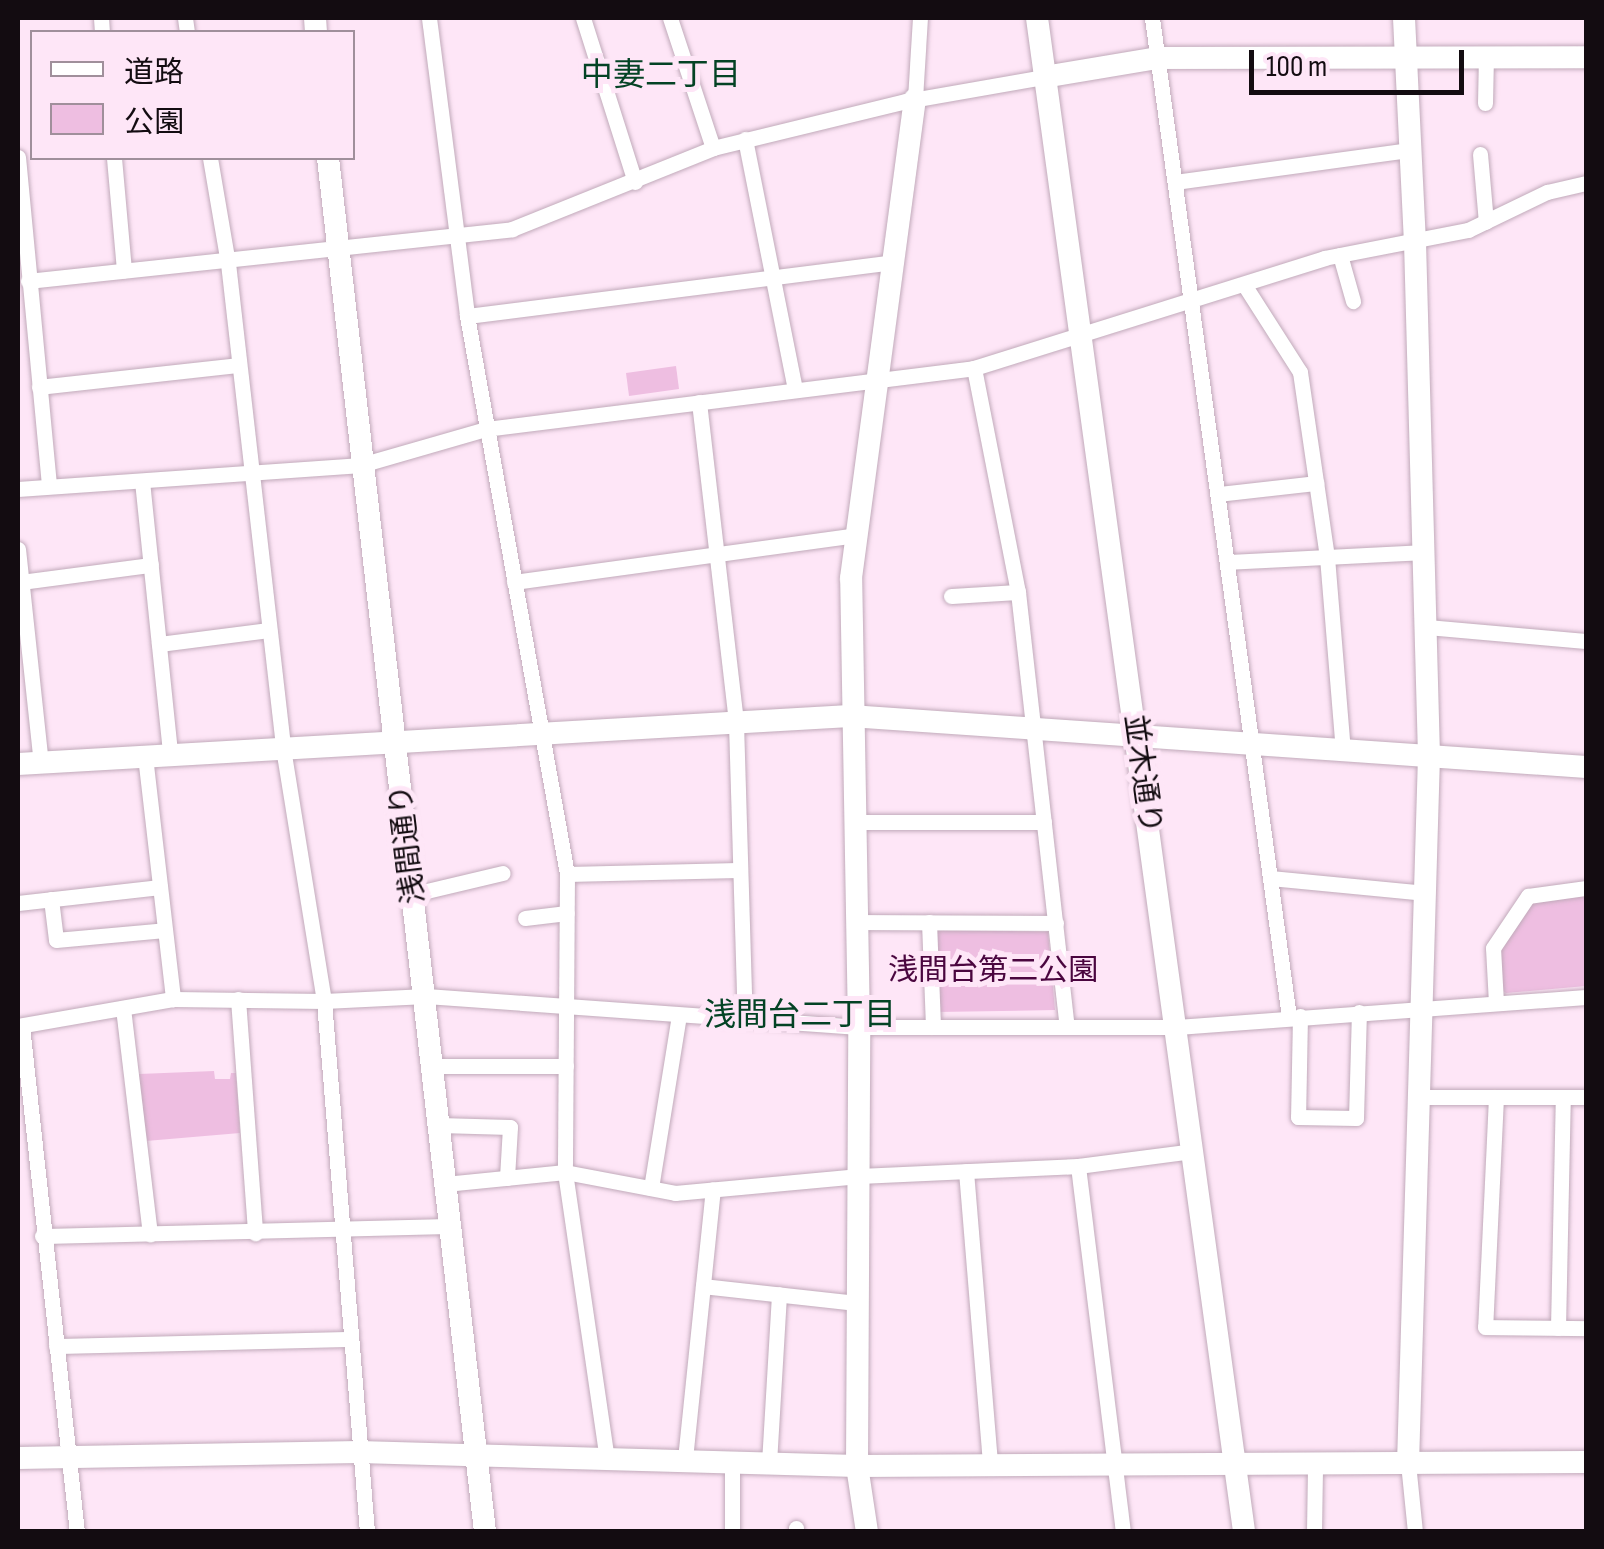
<!DOCTYPE html>
<meta charset="utf-8">
<style>
body{margin:0}
#map{position:relative;width:1604px;height:1549px;overflow:hidden;background:#fee6f7;font-family:"Sofia Sans Condensed","Noto Sans JP",sans-serif}
div>[style]{position:absolute}
.green>*{inset:0;background:#eebee1}
.roads{filter:drop-shadow(0 0 2px #c1aaba) drop-shadow(0 0 2px #c1aaba)}
.street>*{height:15px;margin:-7.5px;padding:0 7.5px;transform-origin:7.5px;border-radius:7.5px;background:#fff}
.secondary>*{height:22px;margin:-11px;padding:0 11px;transform-origin:11px;border-radius:11px;background:#fff}
span{translate:-50% -50%;white-space:nowrap;text-align:center;line-height:1.15;-webkit-text-stroke:10px #fee6f7;paint-order:stroke}
.street-label{font-size:30px;color:#130c11}
.park-label{font-size:30px;color:#4a063f}
.neighbourhood-label{font-size:32px;color:#044325}
.frame{position:absolute;inset:0;border:20px solid #130c11;pointer-events:none}
.legend{position:absolute;left:30px;top:30px;width:325px;height:130px;box-sizing:border-box;background:#fee6f7;border:2px solid #a08f9b;margin:0;padding:12px 18px;list-style:none;font-size:30px;color:#130c11}
.legend li{display:flex;align-items:center;gap:20px;height:50px}
.legend b{width:50px;border:2px solid #a08f9b}
.scale{position:absolute;left:1249px;top:50px;width:215px;height:45px;box-sizing:border-box;border:5px solid #130c11;border-top:0;padding-left:12px;font-size:30px;line-height:35px;white-space:nowrap;color:#130c11;-webkit-text-stroke:8px #fee6f7;paint-order:stroke}
</style>
<div id="map">
<div class="green">
<div style="clip-path:polygon(676px 366px,679px 389px,629px 396px,626px 373px)"></div>
<div style="clip-path:polygon(1586px 892px,1586px 986px,1506px 993px,1497px 987px,1496px 949px,1531px 898px)"></div>
<div style="clip-path:polygon(933px 929px,1048px 932px,1055px 1010px,937px 1012px)"></div>
<div style="clip-path:polygon(214px 1071px,215px 1079px,230px 1079px,231px 1073px,236px 1073px,240px 1133px,146px 1141px,139px 1074px)"></div>
</div>
<div class="roads">
<div class="street">
<div style="left:101px;top:18px;width:14px;rotate:86deg"></div>
<div style="left:185px;top:18px;width:14px;rotate:82deg"></div>
<div style="left:429px;top:18px;width:300px;rotate:82.7deg"></div>
<div style="left:467px;top:316px;width:567px;rotate:79.84deg"></div>
<div style="left:567px;top:874px;width:298px;rotate:90.4deg"></div>
<div style="left:565px;top:1172px;width:290px;rotate:81.7deg"></div>
<div style="left:583px;top:18px;width:172px;rotate:72.4deg"></div>
<div style="left:670px;top:18px;width:137px;rotate:71.7deg"></div>
<div style="left:1152px;top:18px;width:1008px;rotate:82.19deg"></div>
<div style="left:915px;top:99px;width:81px;rotate:-86.5deg"></div>
<div style="left:1485px;top:103px;width:47px;rotate:-88.8deg"></div>
<div style="left:745px;top:139px;width:255px;rotate:78.7deg"></div>
<div style="left:1480px;top:154px;width:68px;rotate:85deg"></div>
<div style="left:18px;top:157px;width:329px;rotate:84.6deg"></div>
<div style="left:114px;top:158px;width:113px;rotate:84.9deg"></div>
<div style="left:210px;top:158px;width:107px;rotate:80.3deg"></div>
<div style="left:228px;top:263px;width:488px;rotate:83.5deg"></div>
<div style="left:283px;top:748px;width:256px;rotate:80.8deg"></div>
<div style="left:324px;top:1001px;width:533px;rotate:85.37deg"></div>
<div style="left:1175px;top:182px;width:237px;rotate:-7.8deg"></div>
<div style="left:1340px;top:255px;width:48px;rotate:74.2deg"></div>
<div style="left:28px;top:281px;width:487px;rotate:-6.1deg"></div>
<div style="left:512px;top:229px;width:217px;rotate:-21.9deg"></div>
<div style="left:713px;top:148px;width:199px;rotate:-13.7deg"></div>
<div style="left:906px;top:101px;width:140px;rotate:-9.9deg"></div>
<div style="left:1245px;top:286px;width:102px;rotate:57.4deg"></div>
<div style="left:1300px;top:372px;width:187px;rotate:81.7deg"></div>
<div style="left:1327px;top:557px;width:194px;rotate:85.3deg"></div>
<div style="left:467px;top:316px;width:430px;rotate:-7.2deg"></div>
<div style="left:974px;top:368px;width:228px;rotate:78.9deg"></div>
<div style="left:1018px;top:592px;width:437px;rotate:83.6deg"></div>
<div style="left:39px;top:387px;width:201px;rotate:-6.3deg"></div>
<div style="left:699px;top:402px;width:323px;rotate:83.4deg"></div>
<div style="left:736px;top:723px;width:296px;rotate:88.3deg"></div>
<div style="left:142px;top:481px;width:274px;rotate:84.1deg"></div>
<div style="left:18px;top:489px;width:344px;rotate:-4deg"></div>
<div style="left:361px;top:465px;width:130px;rotate:-16.1deg"></div>
<div style="left:486px;top:429px;width:492px;rotate:-7.1deg"></div>
<div style="left:974px;top:368px;width:367px;rotate:-17.4deg"></div>
<div style="left:1324px;top:258px;width:147px;rotate:-11deg"></div>
<div style="left:1468px;top:230px;width:88px;rotate:-25.7deg"></div>
<div style="left:1547px;top:192px;width:40px;rotate:-13deg"></div>
<div style="left:1218px;top:494px;width:99px;rotate:-6.4deg"></div>
<div style="left:18px;top:549px;width:215px;rotate:83.9deg"></div>
<div style="left:1227px;top:562px;width:196px;rotate:-2.9deg"></div>
<div style="left:21px;top:582px;width:131px;rotate:-7.5deg"></div>
<div style="left:514px;top:582px;width:347px;rotate:-7.8deg"></div>
<div style="left:951px;top:596px;width:67px;rotate:-3.4deg"></div>
<div style="left:1426px;top:627px;width:161px;rotate:5deg"></div>
<div style="left:159px;top:644px;width:111px;rotate:-7.3deg"></div>
<div style="left:145px;top:756px;width:245px;rotate:83.4deg"></div>
<div style="left:853px;top:822px;width:191px"></div>
<div style="left:567px;top:874px;width:171px;rotate:-1.3deg"></div>
<div style="left:1270px;top:878px;width:157px;rotate:5.5deg"></div>
<div style="left:414px;top:894px;width:91px;rotate:-13.3deg"></div>
<div style="left:51px;top:899px;width:41px;rotate:83deg"></div>
<div style="left:56px;top:940px;width:109px;rotate:-5.2deg"></div>
<div style="left:18px;top:903px;width:143px;rotate:-6.4deg"></div>
<div style="left:525px;top:918px;width:42px;rotate:-6.8deg"></div>
<div style="left:856px;top:922px;width:200px;rotate:0.3deg"></div>
<div style="left:929px;top:922px;width:105px;rotate:87.8deg"></div>
<div style="left:238px;top:999px;width:235px;rotate:85.8deg"></div>
<div style="left:1496px;top:1003px;width:55px;rotate:-93.1deg"></div>
<div style="left:1493px;top:948px;width:63px;rotate:-56.1deg"></div>
<div style="left:1528px;top:896px;width:59px;rotate:-7.9deg"></div>
<div style="left:123px;top:1008px;width:228px;rotate:83.2deg"></div>
<div style="left:1300px;top:1016px;width:101px;rotate:91.1deg"></div>
<div style="left:1298px;top:1117px;width:58px;rotate:1deg"></div>
<div style="left:1356px;top:1118px;width:106px;rotate:-88.4deg"></div>
<div style="left:18px;top:1026px;width:157px;rotate:-9.9deg"></div>
<div style="left:173px;top:999px;width:151px;rotate:0.8deg"></div>
<div style="left:324px;top:1001px;width:102px;rotate:-2.8deg"></div>
<div style="left:426px;top:996px;width:434px;rotate:4.1deg"></div>
<div style="left:859px;top:1027px;width:318px"></div>
<div style="left:1177px;top:1027px;width:410px;rotate:-4.2deg"></div>
<div style="left:22px;top:1026px;width:509px;rotate:83.8deg"></div>
<div style="left:433px;top:1066px;width:133px"></div>
<div style="left:1419px;top:1097px;width:167px"></div>
<div style="left:1496px;top:1097px;width:230px;rotate:92.7deg"></div>
<div style="left:1485px;top:1327px;width:101px;rotate:0.6deg"></div>
<div style="left:439px;top:1125px;width:71px;rotate:1.6deg"></div>
<div style="left:510px;top:1127px;width:51px;rotate:93.4deg"></div>
<div style="left:1078px;top:1166px;width:369px;rotate:83deg"></div>
<div style="left:966px;top:1171px;width:296px;rotate:85.3deg"></div>
<div style="left:445px;top:1184px;width:121px;rotate:-5.7deg"></div>
<div style="left:565px;top:1172px;width:112px;rotate:10.8deg"></div>
<div style="left:675px;top:1193px;width:185px;rotate:-5.3deg"></div>
<div style="left:859px;top:1176px;width:219px;rotate:-2.6deg"></div>
<div style="left:1078px;top:1166px;width:117px;rotate:-7.4deg"></div>
<div style="left:651px;top:1188px;width:175px;rotate:-80.8deg"></div>
<div style="left:42px;top:1236px;width:409px;rotate:-1.4deg"></div>
<div style="left:703px;top:1286px;width:156px;rotate:6.3deg"></div>
<div style="left:1558px;top:1328px;width:231px;rotate:-88.8deg"></div>
<div style="left:56px;top:1346px;width:293px;rotate:-1.4deg"></div>
<div style="left:685px;top:1459px;width:271px;rotate:-84.1deg"></div>
<div style="left:769px;top:1463px;width:169px;rotate:-86.6deg"></div>
<div style="left:1408px;top:1463px;width:69px;rotate:84.2deg"></div>
<div style="left:796px;top:1528px;width:4px;rotate:90deg"></div>
<div style="left:732px;top:1532px;width:70px;rotate:-90deg"></div>
<div style="left:1314px;top:1532px;width:67px;rotate:-89.1deg"></div>
</div>
<div class="secondary">
<div style="left:315px;top:18px;width:14px;rotate:86deg"></div>
<div style="left:1037px;top:18px;width:1528px;rotate:82.21deg"></div>
<div style="left:1404px;top:18px;width:224px;rotate:87.2deg"></div>
<div style="left:1415px;top:242px;width:514px;rotate:88.44deg"></div>
<div style="left:1429px;top:756px;width:707px;rotate:91.7deg"></div>
<div style="left:1044px;top:77px;width:115px;rotate:-9.5deg"></div>
<div style="left:1157px;top:58px;width:429px;rotate:-0.1deg"></div>
<div style="left:328px;top:158px;width:1383px;rotate:83.48deg"></div>
<div style="left:18px;top:764px;width:833px;rotate:-3.3deg"></div>
<div style="left:850px;top:716px;width:738px;rotate:3.96deg"></div>
<div style="left:18px;top:1458px;width:341px;rotate:-1deg"></div>
<div style="left:359px;top:1452px;width:498px;rotate:1.6deg"></div>
<div style="left:857px;top:1466px;width:729px;rotate:-0.31deg"></div>
<div style="left:867px;top:1532px;width:67px;rotate:-98.6deg"></div>
<div style="left:857px;top:1466px;width:439px;rotate:-89.7deg"></div>
<div style="left:859px;top:1027px;width:449px;rotate:-91deg"></div>
<div style="left:851px;top:578px;width:483px;rotate:-82.4deg"></div>
</div>
</div>
<div class="street-label">
<span style="left:1142px;top:774px;rotate:82deg">並木通り</span>
<span style="left:408px;top:844px;rotate:-97deg">浅間通り</span>
</div>
<div class="park-label">
<span style="left:993px;top:971px">浅間台第二公園</span>
</div>
<div class="neighbourhood-label">
<span style="left:661px;top:76px">中妻二丁目</span>
<span style="left:800px;top:1016px">浅間台二丁目</span>
</div>
<div class="frame"></div>
<ul class="legend">
<li><b style="height:12px;background:#fff"></b>道路</li>
<li><b style="height:28px;background:#eebee1"></b>公園</li>
</ul>
<div class="scale">100 m</div>
</div>
